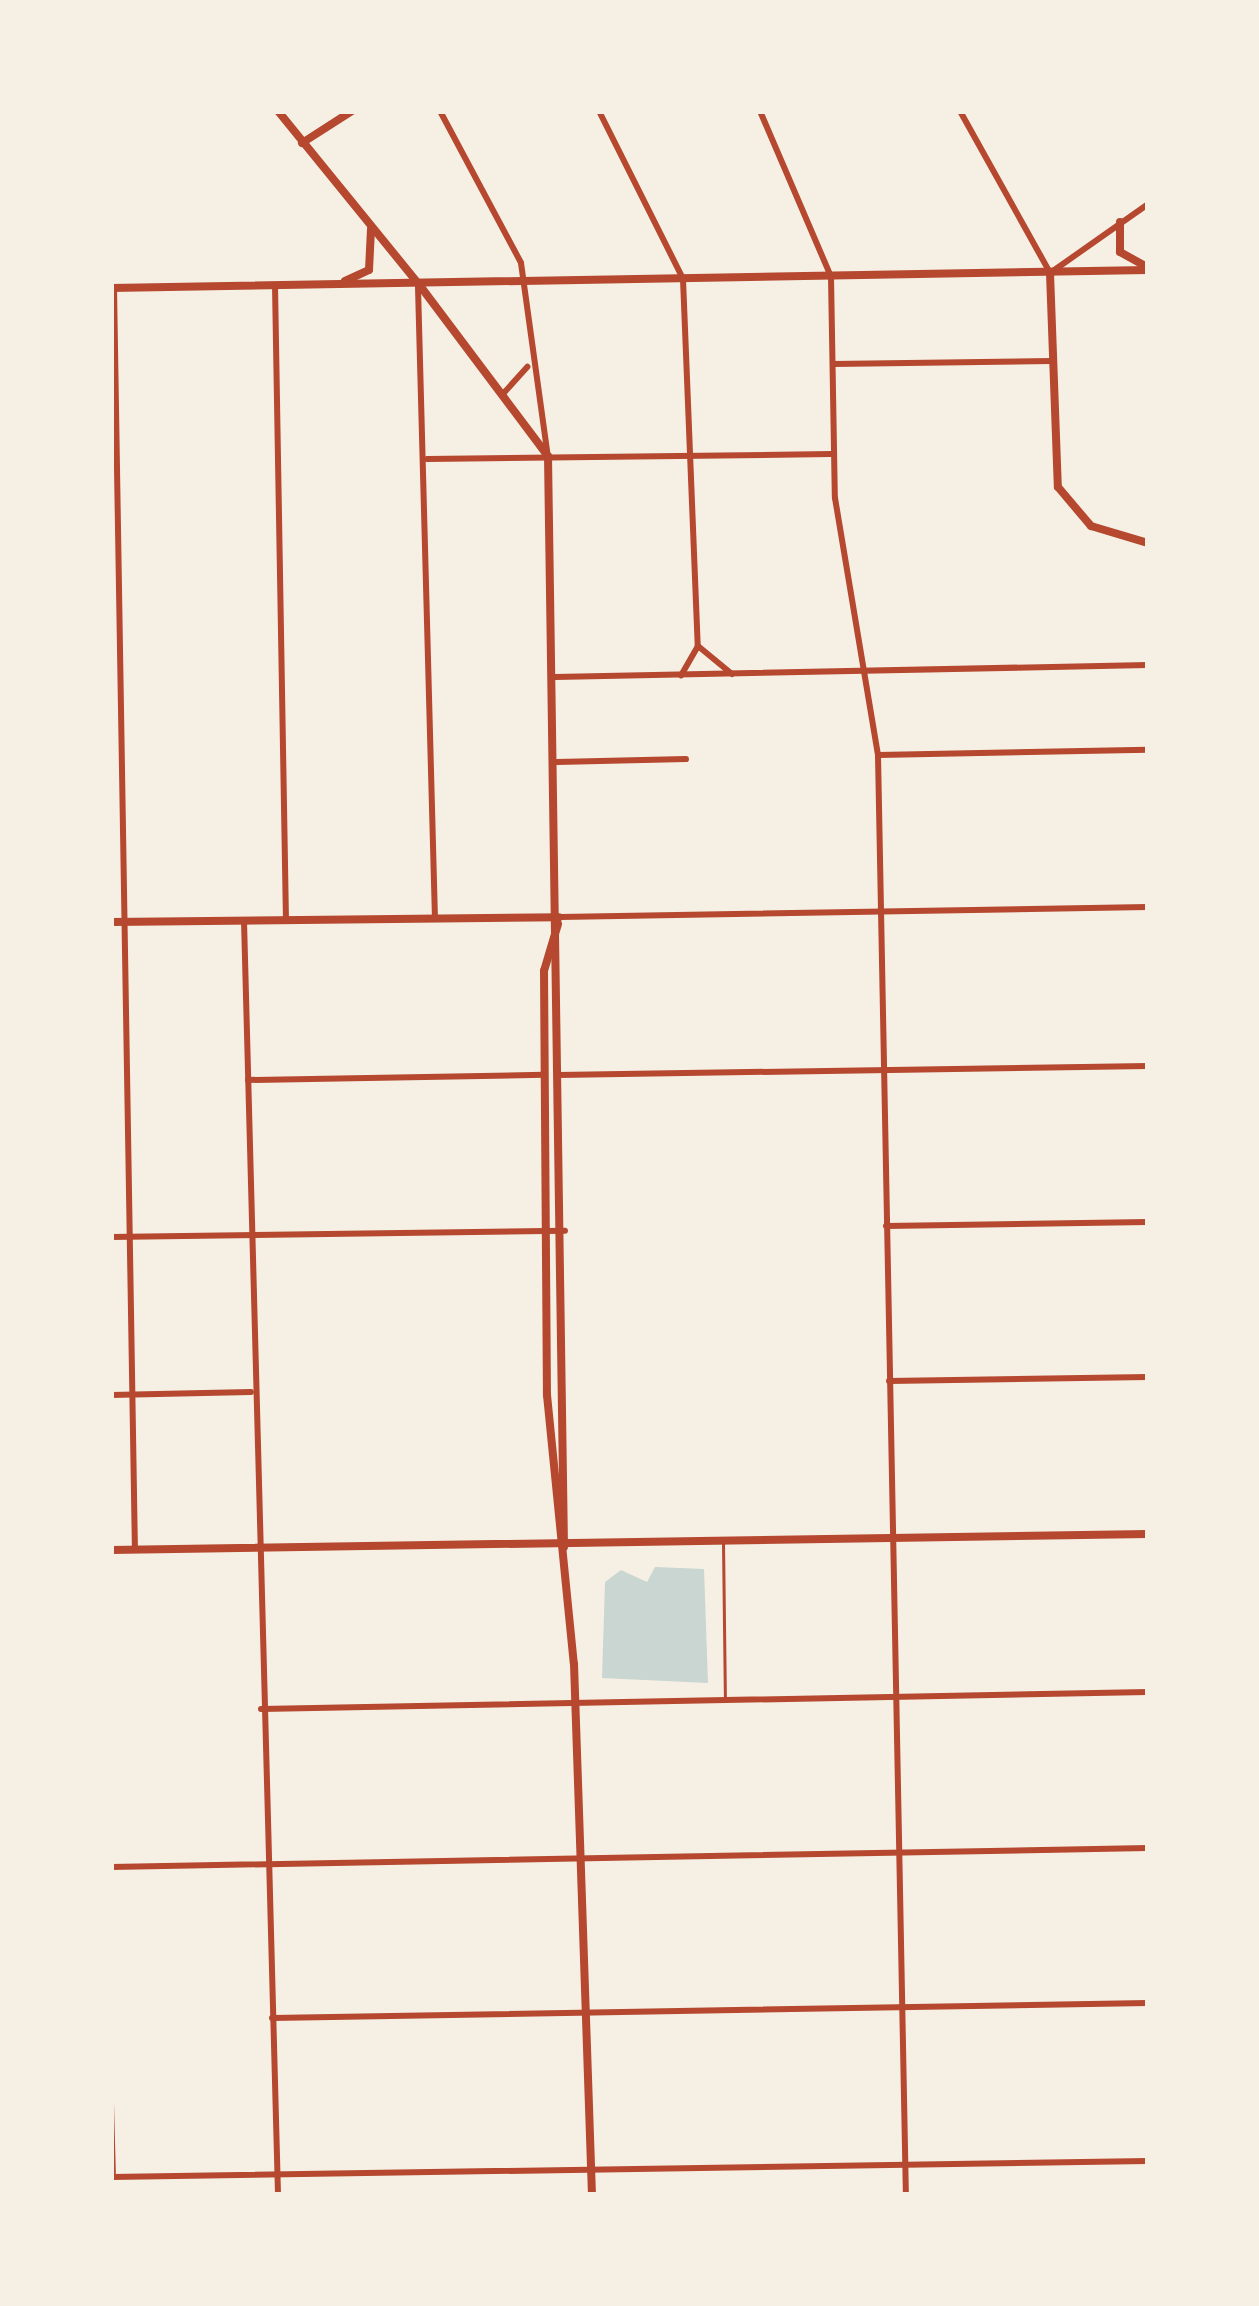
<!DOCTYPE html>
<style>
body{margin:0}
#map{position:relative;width:1259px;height:2306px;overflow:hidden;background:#f6efe4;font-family:"Noto Sans",sans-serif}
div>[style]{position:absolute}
.water>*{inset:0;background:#c9d6d2}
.service>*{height:3px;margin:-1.5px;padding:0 1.5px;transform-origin:1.5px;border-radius:1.5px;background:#b5482f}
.minor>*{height:6px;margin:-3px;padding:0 3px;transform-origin:3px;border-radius:3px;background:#b5482f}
.tertiary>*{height:8px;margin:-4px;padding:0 4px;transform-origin:4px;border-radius:4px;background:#b5482f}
.secondary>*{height:8px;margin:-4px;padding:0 4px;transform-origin:4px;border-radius:4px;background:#b5482f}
span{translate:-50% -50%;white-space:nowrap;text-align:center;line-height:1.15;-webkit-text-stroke:10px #f6efe4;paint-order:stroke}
.frame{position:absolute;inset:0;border:114px solid #f6efe4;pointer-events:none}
</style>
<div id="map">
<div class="water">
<div style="clip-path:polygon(655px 1567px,704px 1569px,708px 1683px,602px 1678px,605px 1582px,621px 1570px,647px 1582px)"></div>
</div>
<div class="service">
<div style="left:723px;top:1542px;width:157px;rotate:89.3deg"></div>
</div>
<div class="minor">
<div style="left:440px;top:111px;width:172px;rotate:61.9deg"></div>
<div style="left:521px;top:263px;width:190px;rotate:82.1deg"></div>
<div style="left:599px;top:111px;width:188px;rotate:63.4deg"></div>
<div style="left:683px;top:279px;width:367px;rotate:87.7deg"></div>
<div style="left:698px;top:646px;width:34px;rotate:120deg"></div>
<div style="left:760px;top:111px;width:181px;rotate:66.8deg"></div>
<div style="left:831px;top:277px;width:221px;rotate:89deg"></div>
<div style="left:835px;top:498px;width:261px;rotate:80.5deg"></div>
<div style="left:878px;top:755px;width:1440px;rotate:88.89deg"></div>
<div style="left:960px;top:111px;width:185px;rotate:60.9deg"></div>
<div style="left:1050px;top:273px;width:120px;rotate:-35.1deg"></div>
<div style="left:275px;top:285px;width:635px;rotate:89.01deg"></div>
<div style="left:114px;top:287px;width:1262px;rotate:89.05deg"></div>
<div style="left:418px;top:287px;width:631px;rotate:88.46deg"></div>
<div style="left:833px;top:364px;width:219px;rotate:-0.8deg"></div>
<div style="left:502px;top:395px;width:38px;rotate:-48deg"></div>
<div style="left:427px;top:459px;width:404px;rotate:-0.7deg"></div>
<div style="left:698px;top:646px;width:44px;rotate:39.5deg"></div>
<div style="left:555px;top:677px;width:593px;rotate:-1.16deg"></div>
<div style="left:878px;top:755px;width:270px;rotate:-1.1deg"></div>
<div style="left:557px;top:762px;width:129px;rotate:-1.3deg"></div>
<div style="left:560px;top:917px;width:588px;rotate:-0.97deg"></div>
<div style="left:244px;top:921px;width:1274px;rotate:88.47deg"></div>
<div style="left:558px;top:1075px;width:590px;rotate:-0.87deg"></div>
<div style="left:248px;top:1080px;width:296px;rotate:-1deg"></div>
<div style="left:886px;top:1226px;width:262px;rotate:-0.9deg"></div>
<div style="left:111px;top:1237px;width:454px;rotate:-0.8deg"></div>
<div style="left:889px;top:1381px;width:259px;rotate:-0.9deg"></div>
<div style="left:111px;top:1395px;width:140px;rotate:-1.2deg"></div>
<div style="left:261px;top:1709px;width:887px;rotate:-1.1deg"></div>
<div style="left:111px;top:1867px;width:1037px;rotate:-1.05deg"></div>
<div style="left:272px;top:2018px;width:876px;rotate:-0.98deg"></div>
<div style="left:111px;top:2103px;width:74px;rotate:88.5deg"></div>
<div style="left:111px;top:2177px;width:1037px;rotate:-0.88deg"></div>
</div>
<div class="tertiary">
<div style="left:302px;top:143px;width:59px;rotate:-32.6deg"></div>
<div style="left:1050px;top:273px;width:214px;rotate:87.9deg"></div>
<div style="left:1058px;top:487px;width:51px;rotate:49.8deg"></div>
<div style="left:1091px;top:526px;width:59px;rotate:16.6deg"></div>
<div style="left:418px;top:283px;width:216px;rotate:53.1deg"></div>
<div style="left:548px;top:456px;width:1091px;rotate:89.16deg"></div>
<div style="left:111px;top:922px;width:448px;rotate:-0.6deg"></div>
<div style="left:558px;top:924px;width:49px;rotate:106.6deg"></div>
<div style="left:544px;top:971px;width:424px;rotate:89.6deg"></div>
<div style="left:547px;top:1395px;width:270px;rotate:84.3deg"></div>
<div style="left:574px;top:1664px;width:531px;rotate:88.06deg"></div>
<div style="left:111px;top:1550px;width:1037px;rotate:-0.88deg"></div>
</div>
<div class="secondary">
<div style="left:278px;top:111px;width:220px;rotate:50.9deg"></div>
<div style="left:1120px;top:222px;width:30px;rotate:90deg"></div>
<div style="left:1120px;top:252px;width:31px;rotate:29deg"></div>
<div style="left:345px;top:281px;width:26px;rotate:-25deg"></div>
<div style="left:369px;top:270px;width:41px;rotate:-87.2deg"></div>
<div style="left:111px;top:288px;width:1037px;rotate:-0.99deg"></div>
</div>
<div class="frame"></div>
</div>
